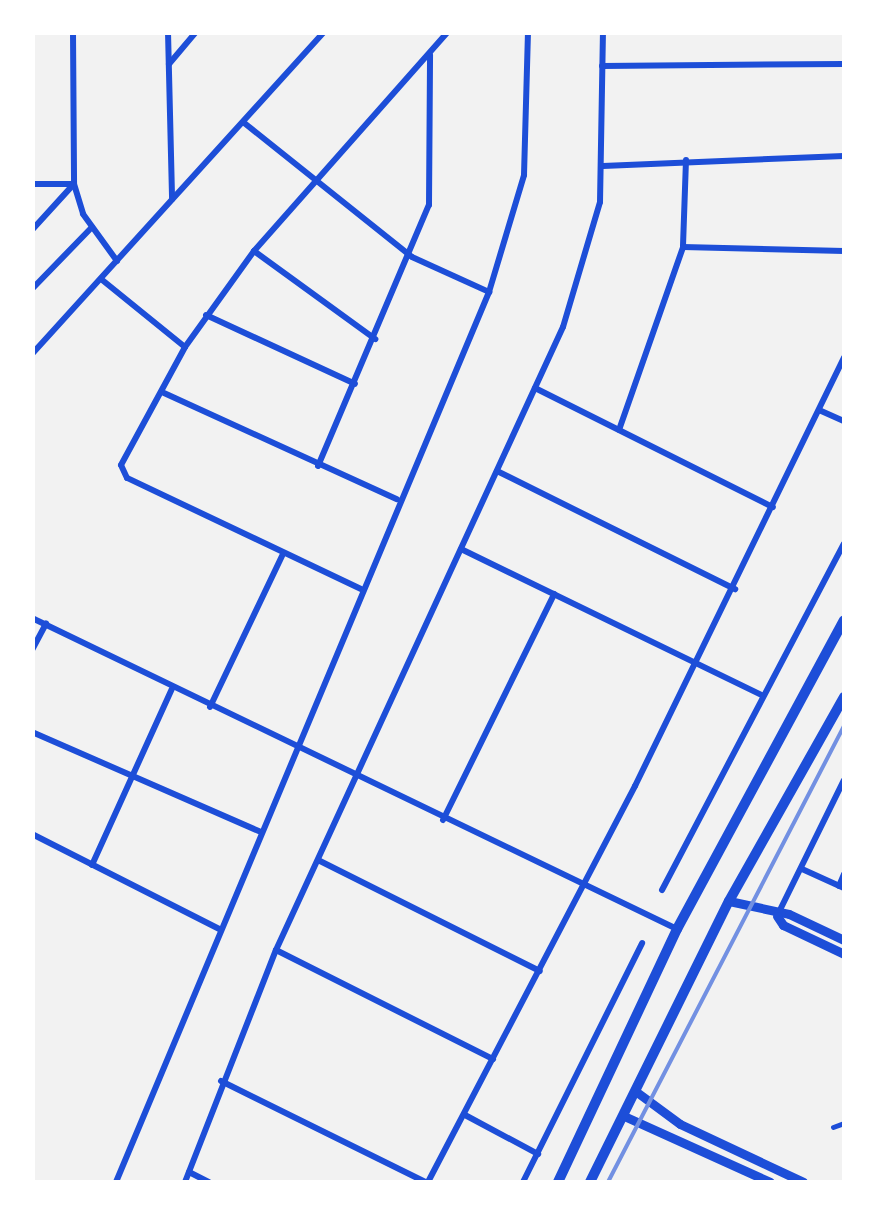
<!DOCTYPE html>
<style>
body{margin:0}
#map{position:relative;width:877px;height:1215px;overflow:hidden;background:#f2f2f2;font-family:"Asap Condensed",sans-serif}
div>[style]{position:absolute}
.pedestrian>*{height:5px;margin:-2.5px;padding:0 2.5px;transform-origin:2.5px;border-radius:2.5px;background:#1d4ed8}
.minor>*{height:6px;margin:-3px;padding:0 3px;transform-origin:3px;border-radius:3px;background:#1d4ed8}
.tertiary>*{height:9px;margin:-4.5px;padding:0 4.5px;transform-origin:4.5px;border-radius:4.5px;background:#1d4ed8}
.secondary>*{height:10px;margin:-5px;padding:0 5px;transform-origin:5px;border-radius:5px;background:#1d4ed8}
.rail>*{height:4px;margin:-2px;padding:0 2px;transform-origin:2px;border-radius:2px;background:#7290e2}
span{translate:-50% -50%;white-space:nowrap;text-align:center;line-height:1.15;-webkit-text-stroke:10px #fff;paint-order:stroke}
.frame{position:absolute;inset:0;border:35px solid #fff;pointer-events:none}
</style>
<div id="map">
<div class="pedestrian">
<div style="left:833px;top:1127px;width:12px;rotate:-20deg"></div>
</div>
<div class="minor">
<div style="left:73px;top:32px;width:152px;rotate:89.6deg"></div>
<div style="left:74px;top:184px;width:31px;rotate:73deg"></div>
<div style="left:83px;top:214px;width:58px;rotate:54.1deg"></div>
<div style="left:168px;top:32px;width:167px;rotate:88.6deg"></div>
<div style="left:169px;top:64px;width:42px;rotate:-49.8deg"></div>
<div style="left:602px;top:66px;width:242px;rotate:-0.5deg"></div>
<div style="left:243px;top:122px;width:216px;rotate:38.6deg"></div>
<div style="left:412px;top:257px;width:85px;rotate:24.4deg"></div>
<div style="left:686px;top:160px;width:87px;rotate:92deg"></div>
<div style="left:683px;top:247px;width:161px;rotate:1.4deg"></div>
<div style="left:603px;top:166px;width:241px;rotate:-2.4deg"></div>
<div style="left:32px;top:184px;width:42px"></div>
<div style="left:32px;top:230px;width:61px;rotate:-47.7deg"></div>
<div style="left:254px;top:251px;width:150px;rotate:36deg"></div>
<div style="left:101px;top:279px;width:108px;rotate:39deg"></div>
<div style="left:32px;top:289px;width:86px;rotate:-45.9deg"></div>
<div style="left:206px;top:315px;width:164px;rotate:24.8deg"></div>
<div style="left:32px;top:354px;width:435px;rotate:-47.8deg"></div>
<div style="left:535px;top:388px;width:266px;rotate:26.6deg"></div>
<div style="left:164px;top:393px;width:256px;rotate:24.5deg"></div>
<div style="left:819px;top:410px;width:27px;rotate:24deg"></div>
<div style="left:619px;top:430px;width:194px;rotate:-70.7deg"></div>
<div style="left:318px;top:466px;width:284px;rotate:-67deg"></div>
<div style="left:429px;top:205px;width:150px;rotate:-89.6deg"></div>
<div style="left:497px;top:471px;width:266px;rotate:26.4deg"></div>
<div style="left:461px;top:549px;width:335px;rotate:25.9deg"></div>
<div style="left:361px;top:589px;width:259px;rotate:-154.6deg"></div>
<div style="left:127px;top:478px;width:14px;rotate:-115deg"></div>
<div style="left:121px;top:465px;width:134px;rotate:-61.5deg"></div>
<div style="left:185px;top:347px;width:118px;rotate:-54.3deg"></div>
<div style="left:254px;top:251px;width:293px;rotate:-48.5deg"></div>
<div style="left:32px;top:618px;width:716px;rotate:25.74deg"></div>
<div style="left:32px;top:650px;width:30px;rotate:-62deg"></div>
<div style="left:210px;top:707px;width:170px;rotate:-64.5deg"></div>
<div style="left:32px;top:732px;width:248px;rotate:23.6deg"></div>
<div style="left:443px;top:820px;width:252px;rotate:-63.8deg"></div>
<div style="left:32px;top:834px;width:210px;rotate:26.9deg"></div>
<div style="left:318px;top:860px;width:248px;rotate:26.6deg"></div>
<div style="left:92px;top:865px;width:193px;rotate:-65.6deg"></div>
<div style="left:802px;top:869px;width:46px;rotate:24.3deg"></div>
<div style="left:839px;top:886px;width:13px;rotate:-67deg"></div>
<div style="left:662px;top:890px;width:391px;rotate:-62.3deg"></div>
<div style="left:778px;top:914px;width:149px;rotate:-63.8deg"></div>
<div style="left:276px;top:950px;width:243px;rotate:26.7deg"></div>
<div style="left:221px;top:1081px;width:228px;rotate:26.3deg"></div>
<div style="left:465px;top:1115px;width:83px;rotate:28.1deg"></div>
<div style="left:189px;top:1172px;width:22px;rotate:27deg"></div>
<div style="left:116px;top:1182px;width:965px;rotate:-67.26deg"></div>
<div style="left:489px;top:292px;width:122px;rotate:-73.3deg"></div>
<div style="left:524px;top:175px;width:143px;rotate:-88.4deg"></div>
<div style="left:185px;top:1182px;width:249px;rotate:-68.6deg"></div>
<div style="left:276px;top:950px;width:686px;rotate:-65.27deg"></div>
<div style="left:563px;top:327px;width:130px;rotate:-73.5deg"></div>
<div style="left:600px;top:202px;width:170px;rotate:-89deg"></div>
<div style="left:428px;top:1182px;width:447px;rotate:-62.4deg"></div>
<div style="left:635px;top:786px;width:477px;rotate:-64deg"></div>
<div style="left:523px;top:1182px;width:267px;rotate:-63.5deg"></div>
</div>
<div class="tertiary">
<div style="left:729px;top:901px;width:61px;rotate:12.2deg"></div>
<div style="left:789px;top:914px;width:61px;rotate:25.3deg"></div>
<div style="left:777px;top:916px;width:11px;rotate:56deg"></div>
<div style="left:783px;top:925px;width:68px;rotate:25.4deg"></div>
<div style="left:638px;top:1093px;width:52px;rotate:36.4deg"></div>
<div style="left:680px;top:1124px;width:136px;rotate:25.2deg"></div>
<div style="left:624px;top:1116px;width:160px;rotate:24.3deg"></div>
</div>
<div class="secondary">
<div style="left:558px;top:1182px;width:280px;rotate:-64.8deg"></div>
<div style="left:677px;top:929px;width:351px;rotate:-61.6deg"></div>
<div style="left:590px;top:1182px;width:313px;rotate:-63.7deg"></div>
<div style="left:729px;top:901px;width:234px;rotate:-60.6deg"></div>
</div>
<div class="rail">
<div style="left:608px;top:1182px;width:513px;rotate:-62.64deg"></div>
</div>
<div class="frame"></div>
</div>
